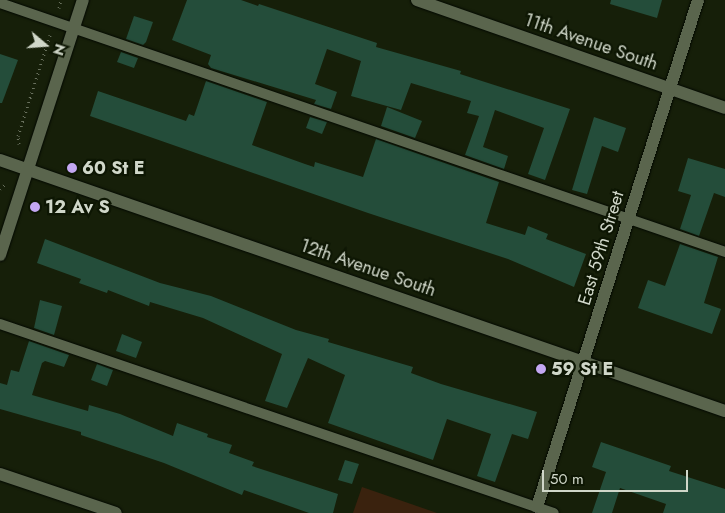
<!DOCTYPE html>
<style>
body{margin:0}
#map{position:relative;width:725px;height:513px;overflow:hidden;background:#161f09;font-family:Jost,sans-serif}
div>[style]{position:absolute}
.green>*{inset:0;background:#3a220e}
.building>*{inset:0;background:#244d3a}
.path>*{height:3px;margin-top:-1.5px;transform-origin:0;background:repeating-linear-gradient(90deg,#68705d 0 1px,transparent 0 5px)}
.roads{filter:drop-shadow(0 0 1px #030800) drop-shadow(0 0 1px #030800)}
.service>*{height:10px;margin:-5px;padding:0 5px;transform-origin:5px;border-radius:5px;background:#5a654d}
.minor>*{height:12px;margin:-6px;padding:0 6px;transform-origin:6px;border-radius:6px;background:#5a654d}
.tertiary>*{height:12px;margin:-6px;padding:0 6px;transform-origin:6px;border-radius:6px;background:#5a654d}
.dots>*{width:14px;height:14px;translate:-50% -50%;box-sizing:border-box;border:2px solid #0d1603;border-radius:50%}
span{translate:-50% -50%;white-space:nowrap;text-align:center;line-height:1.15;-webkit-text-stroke:4.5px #0d1603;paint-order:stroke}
.street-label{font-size:18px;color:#d0d7c9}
.poi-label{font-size:18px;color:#d0d7c9;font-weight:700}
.left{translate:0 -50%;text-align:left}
.north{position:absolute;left:20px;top:20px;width:50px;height:50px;-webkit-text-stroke:4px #0d1603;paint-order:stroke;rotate:108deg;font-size:14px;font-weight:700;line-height:20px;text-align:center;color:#d0d7c9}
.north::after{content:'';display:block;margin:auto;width:18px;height:22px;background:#d0d7c9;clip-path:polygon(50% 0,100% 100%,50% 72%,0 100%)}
.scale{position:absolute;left:542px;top:470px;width:146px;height:22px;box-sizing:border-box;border:2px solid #d0d7c9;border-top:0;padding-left:6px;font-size:15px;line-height:18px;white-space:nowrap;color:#d0d7c9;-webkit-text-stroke:4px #0d1603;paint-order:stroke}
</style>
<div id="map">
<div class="green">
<div style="clip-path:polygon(362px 487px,437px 513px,353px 513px)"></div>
</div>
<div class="building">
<div style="clip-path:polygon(187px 0,241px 0,258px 6px,259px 4px,377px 43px,376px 47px,461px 71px,460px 74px,570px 109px,545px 180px,528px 174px,544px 128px,495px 110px,483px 147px,508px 156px,504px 169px,465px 155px,479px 116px,467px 113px,471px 101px,411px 83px,401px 110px,351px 96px,361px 61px,327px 49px,315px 84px,337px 92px,331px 109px,314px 104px,316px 100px,211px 68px,208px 64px,211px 55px,172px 40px)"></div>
<div style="clip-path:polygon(611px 0,662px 0,657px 18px,610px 4px)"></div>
<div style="clip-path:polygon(134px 16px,153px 22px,146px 42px,143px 45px,126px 39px)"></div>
<div style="clip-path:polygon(121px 52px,138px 58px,134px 68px,117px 62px)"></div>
<div style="clip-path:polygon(0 54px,18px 60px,2px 103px,0 103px)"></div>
<div style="clip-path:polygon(206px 81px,267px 102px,252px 145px,305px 164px,314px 167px,315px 162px,363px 177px,376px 139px,499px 182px,486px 223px,525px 235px,528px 226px,548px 234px,546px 239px,586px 254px,574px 287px,508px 259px,368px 213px,90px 116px,98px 91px,186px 121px,189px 114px,194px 116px)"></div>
<div style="clip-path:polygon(387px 107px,422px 121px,415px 138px,381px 126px)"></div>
<div style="clip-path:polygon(310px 117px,327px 122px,322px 134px,306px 128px)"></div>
<div style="clip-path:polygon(594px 117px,626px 128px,618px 152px,602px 146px,587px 194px,572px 190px)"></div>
<div style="clip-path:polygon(688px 158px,725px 169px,725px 197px,714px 193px,699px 236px,680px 229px,691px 195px,678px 191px)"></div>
<div style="clip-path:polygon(45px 239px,160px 283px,211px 296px,296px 330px,329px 339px,328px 342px,413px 367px,411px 373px,441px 384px,537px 412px,528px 439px,512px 434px,495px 482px,477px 476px,491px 434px,447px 419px,433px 460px,328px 423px,345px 375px,308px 358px,287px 408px,265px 401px,282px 354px,203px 318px,150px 302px,149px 306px,108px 290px,107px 293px,79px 283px,81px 279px,37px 263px)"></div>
<div style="clip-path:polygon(680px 244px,718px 257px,704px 303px,721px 309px,712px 334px,638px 308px,648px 280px,665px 286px)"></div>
<div style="clip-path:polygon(40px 300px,62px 306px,54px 335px,34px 328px)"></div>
<div style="clip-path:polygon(122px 334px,142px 342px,136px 358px,116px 351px)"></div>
<div style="clip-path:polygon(29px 341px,69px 355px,64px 367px,45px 361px,42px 363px,32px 395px,88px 411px,89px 405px,120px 414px,173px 436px,177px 423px,208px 434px,207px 437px,232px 445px,229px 453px,254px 462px,252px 466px,338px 494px,333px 513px,309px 513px,244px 490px,242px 495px,164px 463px,81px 435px,81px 432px,0 409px,0 383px,7px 385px,11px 370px,19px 372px)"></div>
<div style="clip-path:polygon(97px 364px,113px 370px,107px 386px,91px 380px)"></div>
<div style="clip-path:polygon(601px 442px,671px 466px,669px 471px,725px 489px,725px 513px,663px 513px,666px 504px,620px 488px,612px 513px,592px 513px,606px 472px,592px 467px)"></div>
<div style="clip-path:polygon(345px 460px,359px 464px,352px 484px,338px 480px)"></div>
</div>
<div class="path">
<div style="left:59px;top:8px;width:8px;rotate:-76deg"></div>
<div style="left:19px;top:144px;width:8px;rotate:-97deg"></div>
<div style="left:18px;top:136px;width:106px;rotate:-72.4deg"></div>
<div style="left:0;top:189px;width:8px;rotate:-45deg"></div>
</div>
<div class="roads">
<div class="service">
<div style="left:0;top:3px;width:767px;rotate:18.95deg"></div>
<div style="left:0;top:324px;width:585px;rotate:18.84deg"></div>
</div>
<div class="minor">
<div style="left:417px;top:0;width:326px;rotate:19.3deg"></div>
<div style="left:0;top:160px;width:767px;rotate:19.1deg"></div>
<div style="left:0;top:474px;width:122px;rotate:18.6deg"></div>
<div style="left:537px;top:507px;width:532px;rotate:-72.38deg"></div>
</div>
<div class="tertiary">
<div style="left:0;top:255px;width:268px;rotate:-72deg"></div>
</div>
</div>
<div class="dots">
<div style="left:72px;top:168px;background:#c3a7f2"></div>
<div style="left:35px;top:207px;background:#c3a7f2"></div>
<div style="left:541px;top:369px;background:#c3a7f2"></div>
</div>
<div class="street-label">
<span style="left:591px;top:42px;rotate:19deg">11th Avenue South</span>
<span style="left:601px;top:248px;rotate:-73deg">East 59th Street</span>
<span style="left:368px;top:268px;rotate:19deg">12th Avenue South</span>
</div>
<div class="poi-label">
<span class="left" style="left:82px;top:168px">60 St E</span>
<span class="left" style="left:45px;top:207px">12 Av S</span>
<span class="left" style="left:551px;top:369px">59 St E</span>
</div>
<div class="north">N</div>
<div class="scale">50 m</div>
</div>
